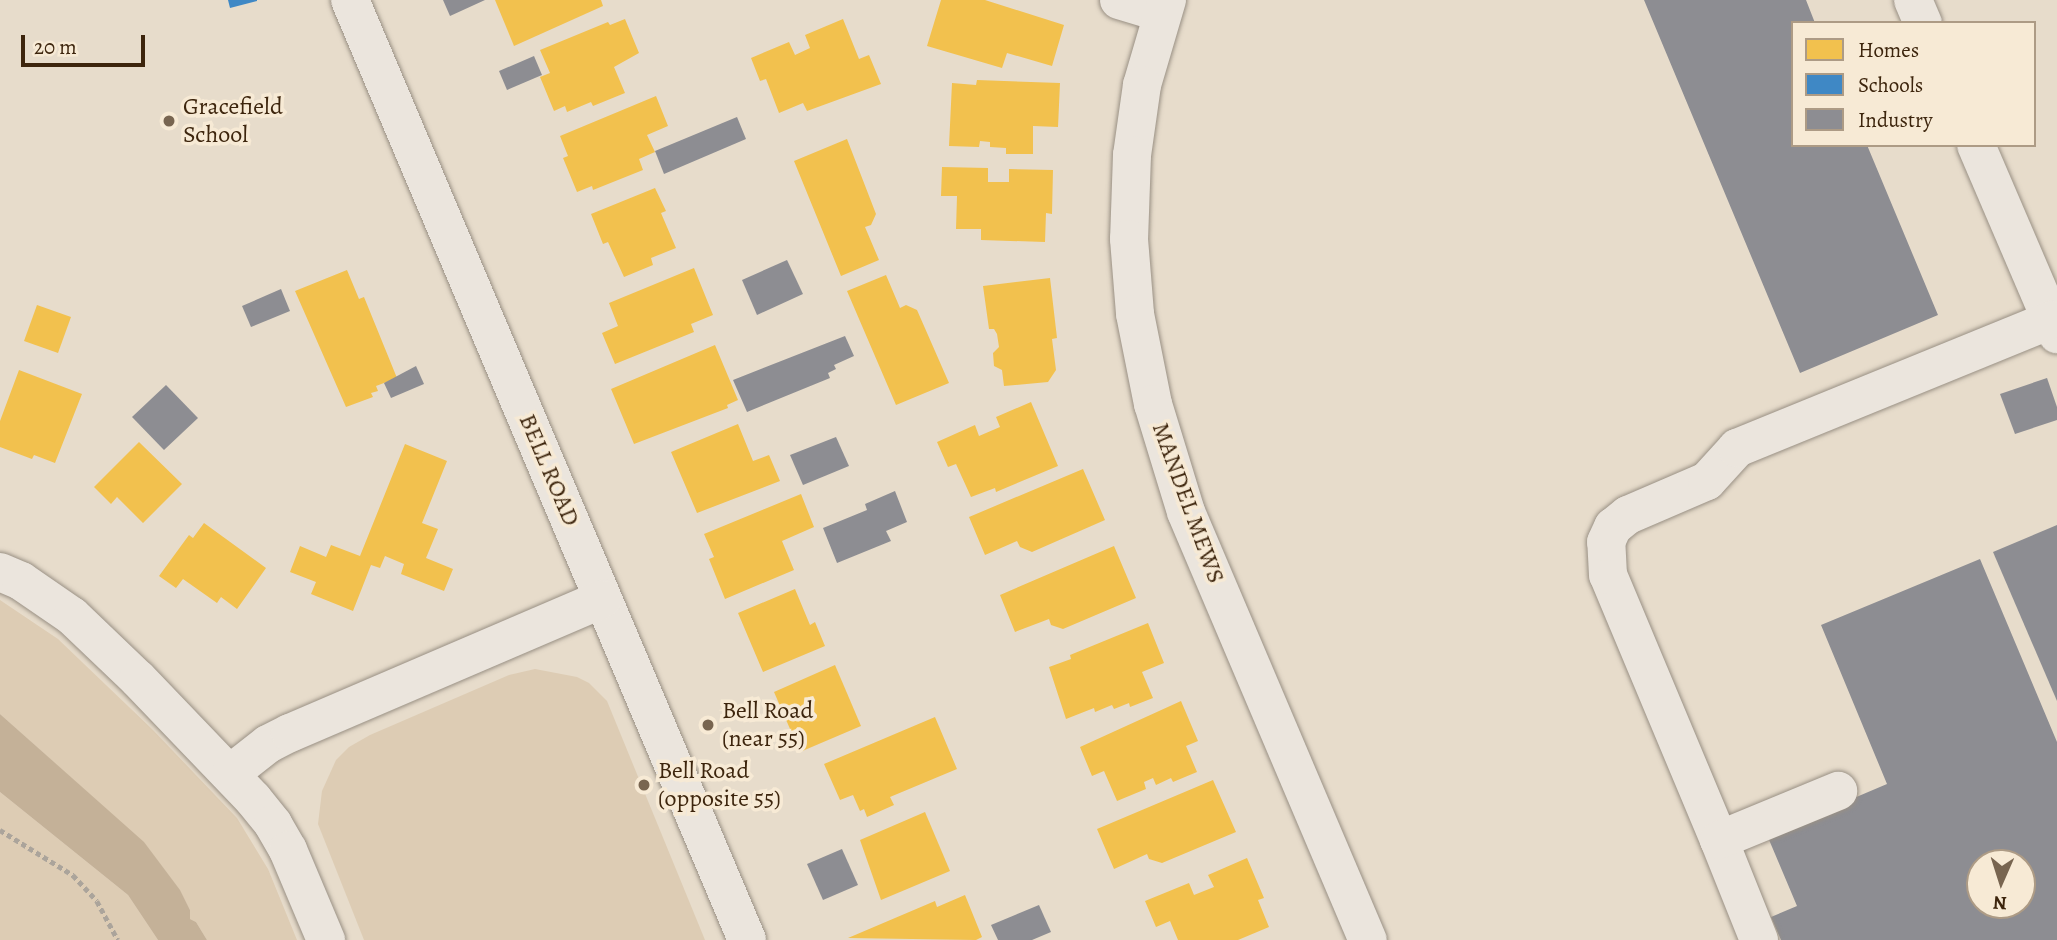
<!DOCTYPE html>
<style>
body{margin:0}
#map{position:relative;width:2057px;height:940px;overflow:hidden;background:#e7dccb;font-family:Alegreya,serif}
div>[style]{position:absolute}
.green>*{inset:0;background:#ddccb4}
.water>*{inset:0;background:#c4b198}
.homes>*{inset:0;background:#f2c14e}
.schools>*{inset:0;background:#3f88c5}
.industry>*{inset:0;background:#8d8d92}
.path>*{height:4.5px;margin-top:-2.25px;transform-origin:0;background:repeating-linear-gradient(90deg,#aba49b 0 5px,transparent 0 8.5px)}
.roads{filter:drop-shadow(0 0 2px #999084) drop-shadow(0 0 2px #999084)}
.minor>*{height:38px;margin:-19px;padding:0 19px;transform-origin:19px;border-radius:19px;background:#ebe5dd}
.dots>*{width:19px;height:19px;translate:-50% -50%;box-sizing:border-box;border:4px solid #f7ead5;border-radius:50%}
span{translate:-50% -50%;white-space:nowrap;text-align:center;line-height:1.15;-webkit-text-stroke:7px #f7ead5;paint-order:stroke}
.poi-label{font-size:24px;color:#3d250d}
.left{translate:0 -50%;text-align:left}
.street-label{font-size:24px;color:#3d250d}
.legend{position:absolute;left:1791px;top:21px;width:245px;height:126px;box-sizing:border-box;background:#f7ead5;border:2px solid #ad9b85;margin:0;padding:9px 12px;list-style:none;font-size:21px;color:#3d250d}
.legend li{display:flex;align-items:center;gap:14px;height:35px}
.legend b{width:35px;border:2px solid #ad9b85}
.north{position:absolute;left:1966px;top:849px;width:70px;height:70px;box-sizing:border-box;background:#f7ead5;border:2px solid #ad9b85;border-radius:50%;rotate:183deg;font-size:19px;font-weight:700;line-height:28px;text-align:center;color:#3d250d}
.north::after{content:'';display:block;margin:auto;width:24px;height:32px;background:#786550;clip-path:polygon(50% 0,100% 100%,50% 72%,0 100%)}
.scale{position:absolute;left:21px;top:35px;width:124px;height:32px;box-sizing:border-box;border:4px solid #3d250d;border-top:0;padding-left:9px;font-size:21px;line-height:24px;white-space:nowrap;color:#3d250d;-webkit-text-stroke:5px #f7ead5;paint-order:stroke}
</style>
<div id="map">
<div class="green">
<div style="clip-path:polygon(0 600px,58px 639px,153px 730px,237px 818px,268px 869px,297px 940px,207px 940px,196px 922px,190px 919px,190px 910px,180px 891px,144px 843px,0 714px)"></div>
<div style="clip-path:polygon(535px 669px,577px 677px,589px 683px,607px 701px,705px 940px,364px 940px,318px 824px,322px 791px,336px 760px,349px 747px,370px 735px,509px 675px)"></div>
<div style="clip-path:polygon(0 792px,128px 895px,158px 940px,0 940px)"></div>
</div>
<div class="water">
<div style="clip-path:polygon(0 714px,144px 842px,180px 890px,190px 910px,190px 919px,196px 922px,207px 940px,158px 940px,128px 895px,0 792px)"></div>
</div>
<div class="homes">
<div style="clip-path:polygon(495px 0,601px 0,603px 6px,514px 46px)"></div>
<div style="clip-path:polygon(941px 0,985px 0,1064px 25px,1052px 66px,1007px 53px,1002px 68px,927px 46px)"></div>
<div style="clip-path:polygon(625px 19px,639px 53px,614px 67px,625px 93px,593px 106px,591px 102px,567px 112px,565px 106px,554px 111px,540px 77px,550px 73px,540px 50px,608px 22px,610px 25px)"></div>
<div style="clip-path:polygon(843px 19px,859px 59px,869px 55px,881px 84px,807px 111px,803px 103px,779px 113px,766px 79px,760px 81px,751px 58px,789px 42px,795px 55px,810px 48px,805px 35px)"></div>
<div style="clip-path:polygon(977px 80px,1060px 83px,1058px 127px,1033px 126px,1033px 154px,1006px 154px,1006px 148px,990px 147px,990px 142px,980px 141px,979px 147px,949px 146px,952px 83px,976px 85px)"></div>
<div style="clip-path:polygon(656px 96px,668px 126px,647px 135px,655px 152px,639px 159px,643px 170px,593px 190px,592px 186px,577px 192px,563px 158px,568px 156px,560px 136px)"></div>
<div style="clip-path:polygon(847px 139px,876px 214px,871px 225px,865px 227px,879px 260px,841px 276px,794px 161px)"></div>
<div style="clip-path:polygon(942px 167px,988px 168px,988px 182px,1009px 182px,1009px 169px,1053px 170px,1052px 214px,1046px 213px,1045px 242px,981px 240px,981px 229px,956px 229px,957px 196px,941px 196px)"></div>
<div style="clip-path:polygon(655px 188px,666px 211px,661px 213px,676px 248px,651px 258px,653px 265px,624px 277px,608px 242px,603px 244px,591px 214px)"></div>
<div style="clip-path:polygon(694px 268px,713px 315px,691px 324px,694px 332px,615px 364px,602px 333px,618px 326px,609px 303px)"></div>
<div style="clip-path:polygon(347px 270px,359px 299px,364px 297px,397px 378px,376px 386px,378px 391px,371px 393px,373px 397px,346px 407px,295px 291px)"></div>
<div style="clip-path:polygon(886px 275px,900px 308px,906px 305px,917px 310px,949px 383px,896px 405px,847px 291px)"></div>
<div style="clip-path:polygon(1050px 278px,1057px 338px,1052px 339px,1056px 370px,1048px 382px,1004px 386px,1002px 370px,994px 366px,993px 353px,999px 347px,997px 334px,994px 329px,989px 329px,983px 286px)"></div>
<div style="clip-path:polygon(37px 305px,71px 317px,58px 353px,24px 341px)"></div>
<div style="clip-path:polygon(715px 345px,738px 400px,727px 405px,728px 408px,634px 444px,611px 389px)"></div>
<div style="clip-path:polygon(19px 370px,82px 394px,55px 463px,34px 455px,32px 459px,0 447px,0 421px)"></div>
<div style="clip-path:polygon(1031px 402px,1058px 466px,996px 492px,995px 488px,971px 497px,956px 464px,948px 467px,937px 442px,975px 425px,979px 436px,1000px 427px,996px 417px)"></div>
<div style="clip-path:polygon(738px 424px,753px 461px,769px 455px,780px 481px,697px 513px,671px 452px)"></div>
<div style="clip-path:polygon(139px 442px,182px 484px,143px 523px,117px 497px,111px 504px,94px 487px)"></div>
<div style="clip-path:polygon(405px 444px,447px 461px,422px 523px,438px 529px,426px 558px,453px 569px,444px 591px,401px 574px,404px 564px,385px 556px,380px 568px,371px 565px,353px 611px,311px 594px,316px 582px,290px 572px,300px 546px,326px 557px,331px 545px,360px 556px)"></div>
<div style="clip-path:polygon(1083px 469px,1105px 520px,1032px 552px,1020px 547px,1017px 541px,985px 555px,969px 517px)"></div>
<div style="clip-path:polygon(801px 494px,814px 527px,782px 541px,794px 570px,725px 599px,709px 559px,714px 557px,704px 534px)"></div>
<div style="clip-path:polygon(204px 523px,266px 568px,237px 609px,221px 597px,217px 603px,183px 579px,176px 588px,159px 576px,189px 535px,193px 538px)"></div>
<div style="clip-path:polygon(1114px 546px,1136px 598px,1063px 629px,1051px 625px,1049px 619px,1015px 632px,1000px 595px)"></div>
<div style="clip-path:polygon(795px 589px,810px 625px,815px 622px,825px 646px,763px 672px,738px 613px)"></div>
<div style="clip-path:polygon(1148px 623px,1164px 663px,1142px 672px,1153px 698px,1130px 707px,1129px 703px,1114px 709px,1112px 705px,1095px 712px,1094px 708px,1066px 719px,1049px 667px,1071px 659px,1070px 655px)"></div>
<div style="clip-path:polygon(835px 665px,861px 726px,800px 752px,774px 692px)"></div>
<div style="clip-path:polygon(1181px 701px,1198px 741px,1186px 746px,1197px 772px,1173px 782px,1171px 778px,1156px 785px,1153px 778px,1144px 782px,1146px 789px,1117px 801px,1104px 771px,1092px 776px,1080px 747px)"></div>
<div style="clip-path:polygon(935px 717px,957px 769px,890px 797px,894px 805px,867px 817px,864px 809px,860px 811px,853px 795px,840px 800px,824px 764px)"></div>
<div style="clip-path:polygon(1213px 780px,1236px 832px,1162px 863px,1149px 859px,1147px 854px,1114px 869px,1097px 829px)"></div>
<div style="clip-path:polygon(925px 812px,950px 871px,881px 900px,860px 840px)"></div>
<div style="clip-path:polygon(1247px 858px,1264px 898px,1258px 900px,1269px 927px,1238px 940px,1178px 940px,1170px 921px,1156px 927px,1145px 901px,1189px 883px,1194px 895px,1214px 887px,1208px 875px)"></div>
<div style="clip-path:polygon(965px 895px,982px 937px,976px 940px,848px 938px,935px 901px,937px 907px)"></div>
</div>
<div class="schools">
<div style="clip-path:polygon(228px 0,257px 0,257px 1px,230px 8px)"></div>
</div>
<div class="industry">
<div style="clip-path:polygon(443px 0,485px 0,450px 16px)"></div>
<div style="clip-path:polygon(1644px 0,1806px 0,1815px 23px,1793px 23px,1793px 145px,1867px 145px,1938px 315px,1800px 373px)"></div>
<div style="clip-path:polygon(534px 56px,542px 75px,507px 90px,499px 71px)"></div>
<div style="clip-path:polygon(737px 117px,746px 139px,664px 174px,655px 151px)"></div>
<div style="clip-path:polygon(787px 260px,803px 294px,757px 315px,742px 280px)"></div>
<div style="clip-path:polygon(281px 289px,290px 311px,251px 327px,242px 306px)"></div>
<div style="clip-path:polygon(845px 336px,854px 356px,834px 365px,836px 369px,828px 373px,830px 378px,747px 412px,733px 380px)"></div>
<div style="clip-path:polygon(416px 366px,424px 384px,391px 398px,384px 383px)"></div>
<div style="clip-path:polygon(2047px 378px,2057px 407px,2057px 420px,2015px 434px,2000px 394px)"></div>
<div style="clip-path:polygon(166px 385px,198px 418px,164px 450px,132px 417px)"></div>
<div style="clip-path:polygon(836px 437px,849px 466px,803px 485px,790px 455px)"></div>
<div style="clip-path:polygon(895px 491px,907px 522px,886px 531px,891px 541px,837px 563px,823px 528px,867px 510px,865px 504px)"></div>
<div style="clip-path:polygon(2057px 525px,2057px 701px,1993px 552px)"></div>
<div style="clip-path:polygon(evenodd,1980px 559px,2057px 742px,2057px 940px,1781px 940px,1771px 917px,1797px 906px,1767px 835px,1887px 784px,1821px 625px,1980px 559px,1980px 863px,2022px 863px,2022px 905px,1980px 905px,1980px 863px)"></div>
<div style="clip-path:polygon(842px 849px,858px 885px,823px 900px,807px 864px)"></div>
<div style="clip-path:polygon(1039px 905px,1051px 932px,1032px 940px,998px 940px,991px 925px)"></div>
</div>
<div class="path">
<div style="left:0;top:830px;width:86px;rotate:31.7deg"></div>
<div style="left:73px;top:875px;width:35px;rotate:47deg"></div>
<div style="left:97px;top:901px;width:44px;rotate:61.7deg"></div>
</div>
<div class="roads">
<div class="minor">
<div style="left:350px;top:0;width:1020px;rotate:67.1deg"></div>
<div style="left:1119px;top:0;width:45px;rotate:16.8deg"></div>
<div style="left:1167px;top:0;width:89px;rotate:106.4deg"></div>
<div style="left:1142px;top:85px;width:71px;rotate:98.1deg"></div>
<div style="left:1132px;top:155px;width:84px;rotate:92deg"></div>
<div style="left:1129px;top:239px;width:75px;rotate:85.4deg"></div>
<div style="left:1135px;top:314px;width:92px;rotate:78.7deg"></div>
<div style="left:1153px;top:404px;width:113px;rotate:73deg"></div>
<div style="left:1186px;top:512px;width:465px;rotate:67deg"></div>
<div style="left:1913px;top:0;width:25px;rotate:67deg"></div>
<div style="left:1976px;top:145px;width:206px;rotate:66.8deg"></div>
<div style="left:0;top:572px;width:23px;rotate:23deg"></div>
<div style="left:21px;top:581px;width:62px;rotate:34.5deg"></div>
<div style="left:72px;top:616px;width:91px;rotate:43.7deg"></div>
<div style="left:138px;top:679px;width:166px;rotate:46.2deg"></div>
<div style="left:253px;top:799px;width:32px;rotate:51deg"></div>
<div style="left:273px;top:824px;width:30px;rotate:60deg"></div>
<div style="left:288px;top:850px;width:98px;rotate:67.1deg"></div>
<div style="left:231px;top:773px;width:47px;rotate:-38.1deg"></div>
<div style="left:268px;top:744px;width:25px;rotate:-27deg"></div>
<div style="left:290px;top:733px;width:340px;rotate:-23.2deg"></div>
<div style="left:1719px;top:840px;width:287px;rotate:-112.7deg"></div>
<div style="left:1608px;top:575px;width:33px;rotate:-93deg"></div>
<div style="left:1606px;top:542px;width:17px;rotate:-65deg"></div>
<div style="left:1613px;top:527px;width:19px;rotate:-39deg"></div>
<div style="left:1628px;top:515px;width:86px;rotate:-23.3deg"></div>
<div style="left:1707px;top:481px;width:45px;rotate:-47.7deg"></div>
<div style="left:1737px;top:448px;width:339px;rotate:-22.2deg"></div>
<div style="left:1759px;top:940px;width:108px;rotate:-111.8deg"></div>
<div style="left:1719px;top:840px;width:129px;rotate:-22.4deg"></div>
</div>
</div>
<div class="dots">
<div style="left:169px;top:121px;background:#786550"></div>
<div style="left:708px;top:725px;background:#786550"></div>
<div style="left:644px;top:785px;background:#786550"></div>
</div>
<div class="poi-label">
<span class="left" style="left:183px;top:121px">Gracefield<br>School</span>
<span class="left" style="left:722px;top:725px">Bell Road<br>(near 55)</span>
<span class="left" style="left:658px;top:785px">Bell Road<br>(opposite 55)</span>
</div>
<div class="street-label">
<span style="left:549px;top:470px;rotate:67deg">BELL ROAD</span>
<span style="left:1188px;top:503px;rotate:70deg">MANDEL MEWS</span>
</div>
<ul class="legend">
<li><b style="height:19px;background:#f2c14e"></b>Homes</li>
<li><b style="height:19px;background:#3f88c5"></b>Schools</li>
<li><b style="height:19px;background:#8d8d92"></b>Industry</li>
</ul>
<div class="north">N</div>
<div class="scale">20 m</div>
</div>
